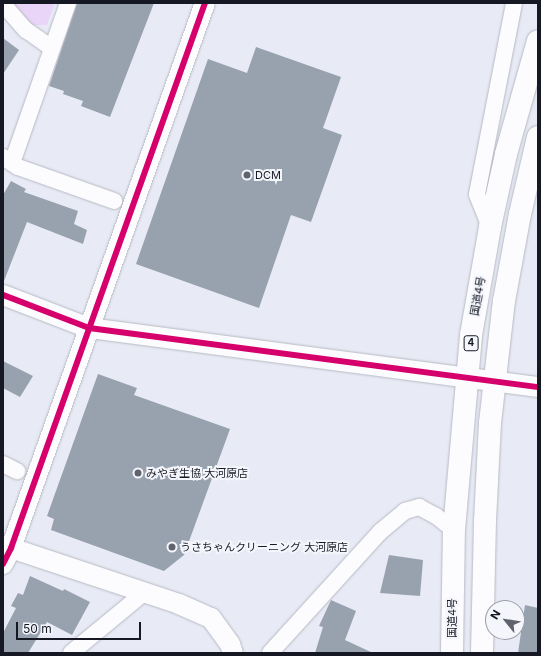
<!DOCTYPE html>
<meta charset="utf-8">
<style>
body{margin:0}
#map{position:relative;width:541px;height:656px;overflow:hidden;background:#e8ebf5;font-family:Inter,"Noto Sans JP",sans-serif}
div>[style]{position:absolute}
.green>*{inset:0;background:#e8d5f7}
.building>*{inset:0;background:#98a2af}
.roads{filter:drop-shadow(0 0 1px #b6b9c3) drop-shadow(0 0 1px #b6b9c3)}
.minor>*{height:16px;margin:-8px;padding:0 8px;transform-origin:8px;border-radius:8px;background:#fcfcfe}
.tertiary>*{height:20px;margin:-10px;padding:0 10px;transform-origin:10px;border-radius:10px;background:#fcfcfe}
.trunk>*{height:22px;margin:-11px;padding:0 11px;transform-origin:11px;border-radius:11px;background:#fcfcfe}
.cycleway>*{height:6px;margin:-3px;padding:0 3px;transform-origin:3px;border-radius:3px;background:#d6006c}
.dots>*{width:11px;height:11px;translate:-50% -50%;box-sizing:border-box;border:2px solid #f4f6fc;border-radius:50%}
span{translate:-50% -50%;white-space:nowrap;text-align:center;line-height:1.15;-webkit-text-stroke:4px #f4f6fc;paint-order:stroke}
.shield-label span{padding:1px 3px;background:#f4f6fc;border:1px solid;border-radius:3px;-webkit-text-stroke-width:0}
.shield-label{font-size:10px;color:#161924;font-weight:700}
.poi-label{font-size:11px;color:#161924}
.left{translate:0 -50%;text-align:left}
.street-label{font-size:11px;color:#161924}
.frame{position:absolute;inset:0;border:4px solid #161924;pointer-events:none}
.north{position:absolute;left:485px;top:600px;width:40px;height:40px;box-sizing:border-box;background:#f4f6fc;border:1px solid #9b9ea6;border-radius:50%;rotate:300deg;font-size:11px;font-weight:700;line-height:16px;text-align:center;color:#161924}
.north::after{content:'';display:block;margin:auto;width:14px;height:18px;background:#60626d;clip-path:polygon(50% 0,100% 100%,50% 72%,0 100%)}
.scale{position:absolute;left:16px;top:622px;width:125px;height:18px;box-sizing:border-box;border:2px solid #161924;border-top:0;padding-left:5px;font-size:12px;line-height:14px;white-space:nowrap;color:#161924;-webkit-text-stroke:3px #f4f6fc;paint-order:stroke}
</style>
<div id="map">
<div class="green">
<div style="clip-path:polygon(12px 3px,55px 3px,47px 25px,29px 25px)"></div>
</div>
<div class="building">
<div style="clip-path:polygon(77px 3px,154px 3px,110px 117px,81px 106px,83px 101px,63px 94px,64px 91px,49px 86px)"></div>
<div style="clip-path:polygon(3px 38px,19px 50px,3px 74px)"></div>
<div style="clip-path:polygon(256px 47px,341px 77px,323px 128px,342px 135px,311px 222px,291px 215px,259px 308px,136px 264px,208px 59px,247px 73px)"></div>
<div style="clip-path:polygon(11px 181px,26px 189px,24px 192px,78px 211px,74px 224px,87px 230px,83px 244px,27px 222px,4px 281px,3px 195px)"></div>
<div style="clip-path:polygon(3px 361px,33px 376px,20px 397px,3px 388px)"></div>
<div style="clip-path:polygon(98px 374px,137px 388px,134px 395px,230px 429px,184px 555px,164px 571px,51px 530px,54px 519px,47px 516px)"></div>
<div style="clip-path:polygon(389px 555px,423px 560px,420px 596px,380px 593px)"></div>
<div style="clip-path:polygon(30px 576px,63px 591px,64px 589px,90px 602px,72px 635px,47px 622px,28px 653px,3px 653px,3px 633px,16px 608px,11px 606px,18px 593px,23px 595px)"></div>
<div style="clip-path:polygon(331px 600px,356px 611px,345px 640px,373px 653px,315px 653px,323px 627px,319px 626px)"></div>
<div style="clip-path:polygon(525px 605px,538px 608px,538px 653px,518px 653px)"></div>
</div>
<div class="roads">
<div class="minor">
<div style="left:3px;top:4px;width:35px;rotate:49deg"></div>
<div style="left:26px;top:30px;width:32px;rotate:35deg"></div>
<div style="left:3px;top:157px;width:18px;rotate:34deg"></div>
<div style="left:18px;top:167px;width:102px;rotate:19.5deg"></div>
<div style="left:12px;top:163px;width:170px;rotate:-70.7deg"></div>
<div style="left:490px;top:227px;width:35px;rotate:-112deg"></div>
<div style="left:477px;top:194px;width:195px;rotate:-79deg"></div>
<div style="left:3px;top:464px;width:16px;rotate:27deg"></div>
<div style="left:71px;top:653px;width:96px;rotate:-39.5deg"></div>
<div style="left:270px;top:653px;width:164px;rotate:-47.7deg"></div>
<div style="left:380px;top:532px;width:33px;rotate:-40deg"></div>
<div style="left:405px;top:511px;width:15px;rotate:-16deg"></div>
<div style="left:419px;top:507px;width:19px;rotate:28deg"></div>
<div style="left:436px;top:516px;width:23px;rotate:38deg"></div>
</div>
<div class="tertiary">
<div style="left:3px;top:295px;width:92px;rotate:21deg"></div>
<div style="left:89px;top:328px;width:453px;rotate:7.5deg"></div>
<div style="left:11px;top:548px;width:177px;rotate:18.4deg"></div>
<div style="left:179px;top:604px;width:35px;rotate:24deg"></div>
<div style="left:211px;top:618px;width:32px;rotate:54deg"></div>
<div style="left:230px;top:644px;width:9px;rotate:72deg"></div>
<div style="left:3px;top:564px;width:18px;rotate:-63deg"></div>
<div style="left:11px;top:548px;width:578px;rotate:-70.41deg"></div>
</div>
<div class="trunk">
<div style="left:452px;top:653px;width:123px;rotate:-89.1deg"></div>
<div style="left:454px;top:530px;width:196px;rotate:-85deg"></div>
<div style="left:471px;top:335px;width:110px;rotate:-80deg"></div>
<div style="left:490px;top:227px;width:75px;rotate:-77.6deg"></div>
<div style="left:506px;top:154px;width:117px;rotate:-74.2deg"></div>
<div style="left:482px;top:653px;width:132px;rotate:-88.7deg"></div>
<div style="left:485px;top:521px;width:98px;rotate:-87.1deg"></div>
<div style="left:490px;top:423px;width:123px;rotate:-83.5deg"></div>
<div style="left:504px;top:301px;width:88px;rotate:-79.6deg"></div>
<div style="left:520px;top:214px;width:79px;rotate:-76.8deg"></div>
</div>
</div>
<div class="cycleway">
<div style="left:3px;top:295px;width:92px;rotate:21deg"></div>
<div style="left:89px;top:328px;width:453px;rotate:7.5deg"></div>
<div style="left:3px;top:564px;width:18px;rotate:-63deg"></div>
<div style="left:11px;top:548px;width:578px;rotate:-70.41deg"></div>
</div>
<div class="dots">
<div style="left:247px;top:175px;background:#60626d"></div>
<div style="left:138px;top:473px;background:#60626d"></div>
<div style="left:172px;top:547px;background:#60626d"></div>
</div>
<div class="shield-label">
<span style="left:471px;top:343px">4</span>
</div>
<div class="poi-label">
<span class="left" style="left:255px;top:175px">DCM</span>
<span class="left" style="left:146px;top:473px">みやぎ生協 大河原店</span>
<span class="left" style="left:180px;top:547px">うさちゃんクリーニング 大河原店</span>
</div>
<div class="street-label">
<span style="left:478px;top:296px;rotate:-80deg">国道4号</span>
<span style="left:452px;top:618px;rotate:-90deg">国道4号</span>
</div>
<div class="frame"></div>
<div class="north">N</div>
<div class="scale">50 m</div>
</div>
